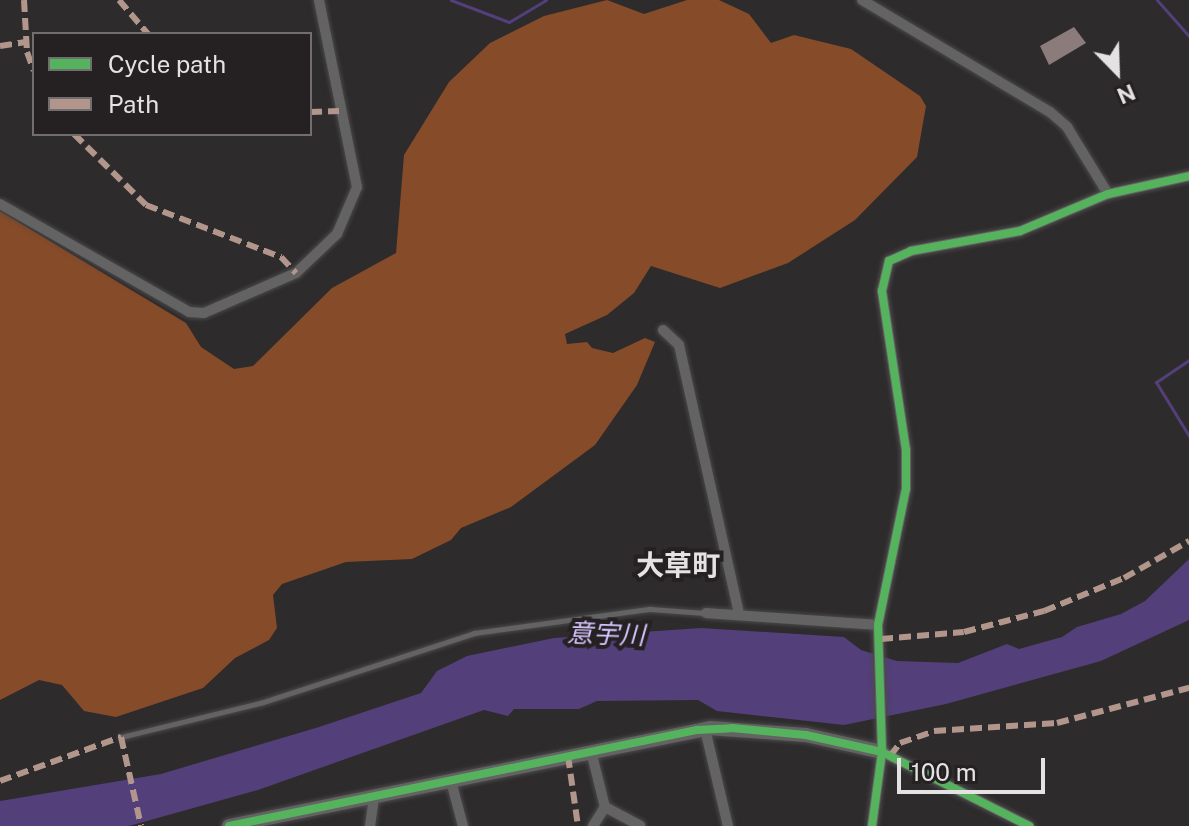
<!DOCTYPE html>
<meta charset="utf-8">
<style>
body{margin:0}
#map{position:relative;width:1189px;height:826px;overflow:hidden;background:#2d2b2c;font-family:"Public Sans","Noto Sans JP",sans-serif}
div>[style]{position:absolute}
.forest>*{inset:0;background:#864b29}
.water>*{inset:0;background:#533f79}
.stream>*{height:3px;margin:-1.5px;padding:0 1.5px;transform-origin:1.5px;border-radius:1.5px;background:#533f79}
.building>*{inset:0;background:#8c7b7b}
.roads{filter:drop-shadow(0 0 2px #4b494a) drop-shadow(0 0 2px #4b494a)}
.lane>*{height:5px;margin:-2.5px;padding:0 2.5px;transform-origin:2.5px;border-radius:2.5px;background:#646363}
.street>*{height:10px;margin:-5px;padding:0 5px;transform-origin:5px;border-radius:5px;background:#646363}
.secondary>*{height:14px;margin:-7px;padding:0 7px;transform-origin:7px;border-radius:7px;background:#646363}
.quiet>*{height:6px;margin-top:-3px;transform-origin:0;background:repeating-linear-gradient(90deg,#b2968c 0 12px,transparent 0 18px)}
.cycleway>*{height:8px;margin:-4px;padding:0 4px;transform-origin:4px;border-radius:4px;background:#56b35d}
span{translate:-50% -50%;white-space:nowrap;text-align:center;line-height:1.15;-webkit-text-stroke:8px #252022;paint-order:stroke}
.water-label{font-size:26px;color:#d4c4fd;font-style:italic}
.quarter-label{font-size:28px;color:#e5e2e3;font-weight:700}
.legend{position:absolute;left:32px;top:32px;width:280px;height:104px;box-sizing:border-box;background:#252022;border:2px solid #726e6f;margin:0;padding:10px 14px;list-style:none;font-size:24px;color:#e5e2e3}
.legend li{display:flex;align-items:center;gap:16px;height:40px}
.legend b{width:40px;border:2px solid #726e6f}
.north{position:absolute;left:1077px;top:32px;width:80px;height:80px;-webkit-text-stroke:6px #252022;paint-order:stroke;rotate:157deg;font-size:22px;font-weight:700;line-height:32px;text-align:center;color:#e5e2e3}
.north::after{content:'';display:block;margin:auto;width:28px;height:36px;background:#e5e2e3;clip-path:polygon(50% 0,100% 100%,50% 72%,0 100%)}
.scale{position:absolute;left:897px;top:758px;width:148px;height:36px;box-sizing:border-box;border:4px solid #e5e2e3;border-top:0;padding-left:10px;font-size:24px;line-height:28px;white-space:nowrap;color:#e5e2e3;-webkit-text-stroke:6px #252022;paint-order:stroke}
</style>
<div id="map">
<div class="forest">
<div style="clip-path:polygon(607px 0,644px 14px,687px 0,719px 0,749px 14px,771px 43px,794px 35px,851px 49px,920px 96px,926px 106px,917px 157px,855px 220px,788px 263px,720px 288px,651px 266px,634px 293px,607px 315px,565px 334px,567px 344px,587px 342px,592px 348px,613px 353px,645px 338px,655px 342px,637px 385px,595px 445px,511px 507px,461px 528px,451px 540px,412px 559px,346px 562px,282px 584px,273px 595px,277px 628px,269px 640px,235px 658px,203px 688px,116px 717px,84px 711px,62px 685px,39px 680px,0 700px,0 211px,186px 323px,201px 347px,234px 369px,253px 366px,332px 288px,396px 253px,404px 155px,449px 82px,490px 43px,544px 16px)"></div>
</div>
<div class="water">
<div style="clip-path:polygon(1189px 559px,1189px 620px,1101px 661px,946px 704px,844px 725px,717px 711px,698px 700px,597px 701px,579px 709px,514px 709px,508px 716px,484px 710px,258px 790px,129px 826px,0 826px,0 801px,161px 774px,319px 727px,421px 693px,437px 671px,467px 656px,554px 638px,701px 628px,844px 637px,861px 650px,897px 661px,958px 663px,1007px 644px,1019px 649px,1062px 637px,1077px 627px,1121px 614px,1145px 601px)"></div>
</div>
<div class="stream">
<div style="left:451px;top:0;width:62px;rotate:20.8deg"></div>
<div style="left:509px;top:22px;width:43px;rotate:-30.7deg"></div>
<div style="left:1157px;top:0;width:48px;rotate:48.4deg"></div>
<div style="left:1189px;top:360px;width:40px;rotate:146deg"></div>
<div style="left:1156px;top:382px;width:63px;rotate:58.6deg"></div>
</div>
<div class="building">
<div style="clip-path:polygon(1074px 27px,1086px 43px,1049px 65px,1040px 46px)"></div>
</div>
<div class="roads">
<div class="lane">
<div style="left:121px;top:737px;width:146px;rotate:-13.8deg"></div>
<div style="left:263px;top:702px;width:222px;rotate:-18.1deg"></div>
<div style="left:474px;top:633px;width:178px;rotate:-7.8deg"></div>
<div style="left:650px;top:609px;width:55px;rotate:4.2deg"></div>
</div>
<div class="street">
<div style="left:862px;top:0;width:219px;rotate:30.8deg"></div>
<div style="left:1050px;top:112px;width:23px;rotate:41deg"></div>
<div style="left:1067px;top:127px;width:79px;rotate:58.5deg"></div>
<div style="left:0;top:204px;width:218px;rotate:29.7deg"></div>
<div style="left:189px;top:312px;width:15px;rotate:4deg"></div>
<div style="left:204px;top:313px;width:100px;rotate:-23.5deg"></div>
<div style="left:296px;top:273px;width:57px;rotate:-43.6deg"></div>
<div style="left:337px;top:234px;width:51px;rotate:-66.9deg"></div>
<div style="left:357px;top:187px;width:191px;rotate:-101.5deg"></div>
<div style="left:663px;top:330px;width:22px;rotate:43deg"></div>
<div style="left:679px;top:345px;width:276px;rotate:77.4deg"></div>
<div style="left:706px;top:613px;width:172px;rotate:4deg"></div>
<div style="left:705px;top:729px;width:100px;rotate:76.7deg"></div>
<div style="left:591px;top:751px;width:58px;rotate:76deg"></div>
<div style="left:882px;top:752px;width:165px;rotate:26.7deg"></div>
<div style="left:451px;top:781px;width:47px;rotate:75.1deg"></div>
<div style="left:370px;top:826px;width:30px;rotate:-82deg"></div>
<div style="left:593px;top:826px;width:22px;rotate:-58deg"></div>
<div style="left:605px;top:807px;width:40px;rotate:28deg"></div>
<div style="left:872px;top:826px;width:75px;rotate:-82.3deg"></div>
<div style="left:882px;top:752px;width:127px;rotate:-91.8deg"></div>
<div style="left:878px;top:625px;width:139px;rotate:-78.4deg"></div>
<div style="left:906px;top:489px;width:39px;rotate:-90deg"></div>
<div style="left:906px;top:450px;width:161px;rotate:-98.6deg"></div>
<div style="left:882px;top:291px;width:31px;rotate:-77deg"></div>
<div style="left:889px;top:261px;width:24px;rotate:-24deg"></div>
<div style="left:911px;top:251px;width:111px;rotate:-10.4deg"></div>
<div style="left:1020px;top:231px;width:95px;rotate:-22.8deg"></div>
<div style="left:1108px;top:194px;width:83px;rotate:-12.5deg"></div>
</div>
<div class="secondary">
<div style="left:229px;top:826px;width:491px;rotate:-11.5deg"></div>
<div style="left:710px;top:728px;width:96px;rotate:4.2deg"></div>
<div style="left:806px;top:735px;width:78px;rotate:12.6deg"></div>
</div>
</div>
<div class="quiet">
<div style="left:24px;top:0;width:52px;rotate:86.7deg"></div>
<div style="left:27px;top:52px;width:20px;rotate:70deg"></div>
<div style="left:119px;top:0;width:45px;rotate:49.5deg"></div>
<div style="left:0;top:46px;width:26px;rotate:-9deg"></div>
<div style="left:310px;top:112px;width:29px;rotate:-2deg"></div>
<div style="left:74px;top:134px;width:101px;rotate:44.6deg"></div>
<div style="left:146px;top:205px;width:145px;rotate:21.1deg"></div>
<div style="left:281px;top:257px;width:22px;rotate:47deg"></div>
<div style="left:881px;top:639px;width:83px;rotate:-4.8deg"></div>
<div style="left:964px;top:632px;width:83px;rotate:-14.7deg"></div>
<div style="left:1044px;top:611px;width:87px;rotate:-22.4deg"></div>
<div style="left:1124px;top:578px;width:75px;rotate:-29.6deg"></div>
<div style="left:568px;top:756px;width:71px;rotate:81.9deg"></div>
<div style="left:890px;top:756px;width:16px;rotate:-52deg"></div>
<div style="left:900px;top:743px;width:36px;rotate:-19deg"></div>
<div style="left:934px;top:731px;width:123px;rotate:-3.7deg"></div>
<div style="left:1057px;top:723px;width:137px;rotate:-14.9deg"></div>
<div style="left:0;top:781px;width:129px;rotate:-20deg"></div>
<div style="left:121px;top:737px;width:91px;rotate:77.3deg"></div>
</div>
<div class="cycleway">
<div style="left:229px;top:826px;width:478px;rotate:-11.6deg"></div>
<div style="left:697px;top:730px;width:35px;rotate:-3deg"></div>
<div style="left:732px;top:728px;width:74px;rotate:5.4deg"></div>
<div style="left:806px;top:735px;width:78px;rotate:12.6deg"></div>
<div style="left:882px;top:752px;width:165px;rotate:26.7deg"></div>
<div style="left:872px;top:826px;width:75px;rotate:-82.3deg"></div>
<div style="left:882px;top:752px;width:127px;rotate:-91.8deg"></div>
<div style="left:878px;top:625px;width:139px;rotate:-78.4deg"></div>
<div style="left:906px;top:489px;width:39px;rotate:-90deg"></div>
<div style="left:906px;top:450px;width:161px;rotate:-98.6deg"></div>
<div style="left:882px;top:291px;width:31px;rotate:-77deg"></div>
<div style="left:889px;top:261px;width:24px;rotate:-24deg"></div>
<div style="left:911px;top:251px;width:111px;rotate:-10.4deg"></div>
<div style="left:1020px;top:231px;width:95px;rotate:-22.8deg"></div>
<div style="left:1108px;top:194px;width:83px;rotate:-12.5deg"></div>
</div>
<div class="water-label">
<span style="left:606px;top:634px;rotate:2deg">意宇川</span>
</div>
<div class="quarter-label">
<span style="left:678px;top:565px">大草町</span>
</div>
<ul class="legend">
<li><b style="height:10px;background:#56b35d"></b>Cycle path</li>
<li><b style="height:10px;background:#b2968c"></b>Path</li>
</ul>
<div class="north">N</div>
<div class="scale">100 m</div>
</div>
